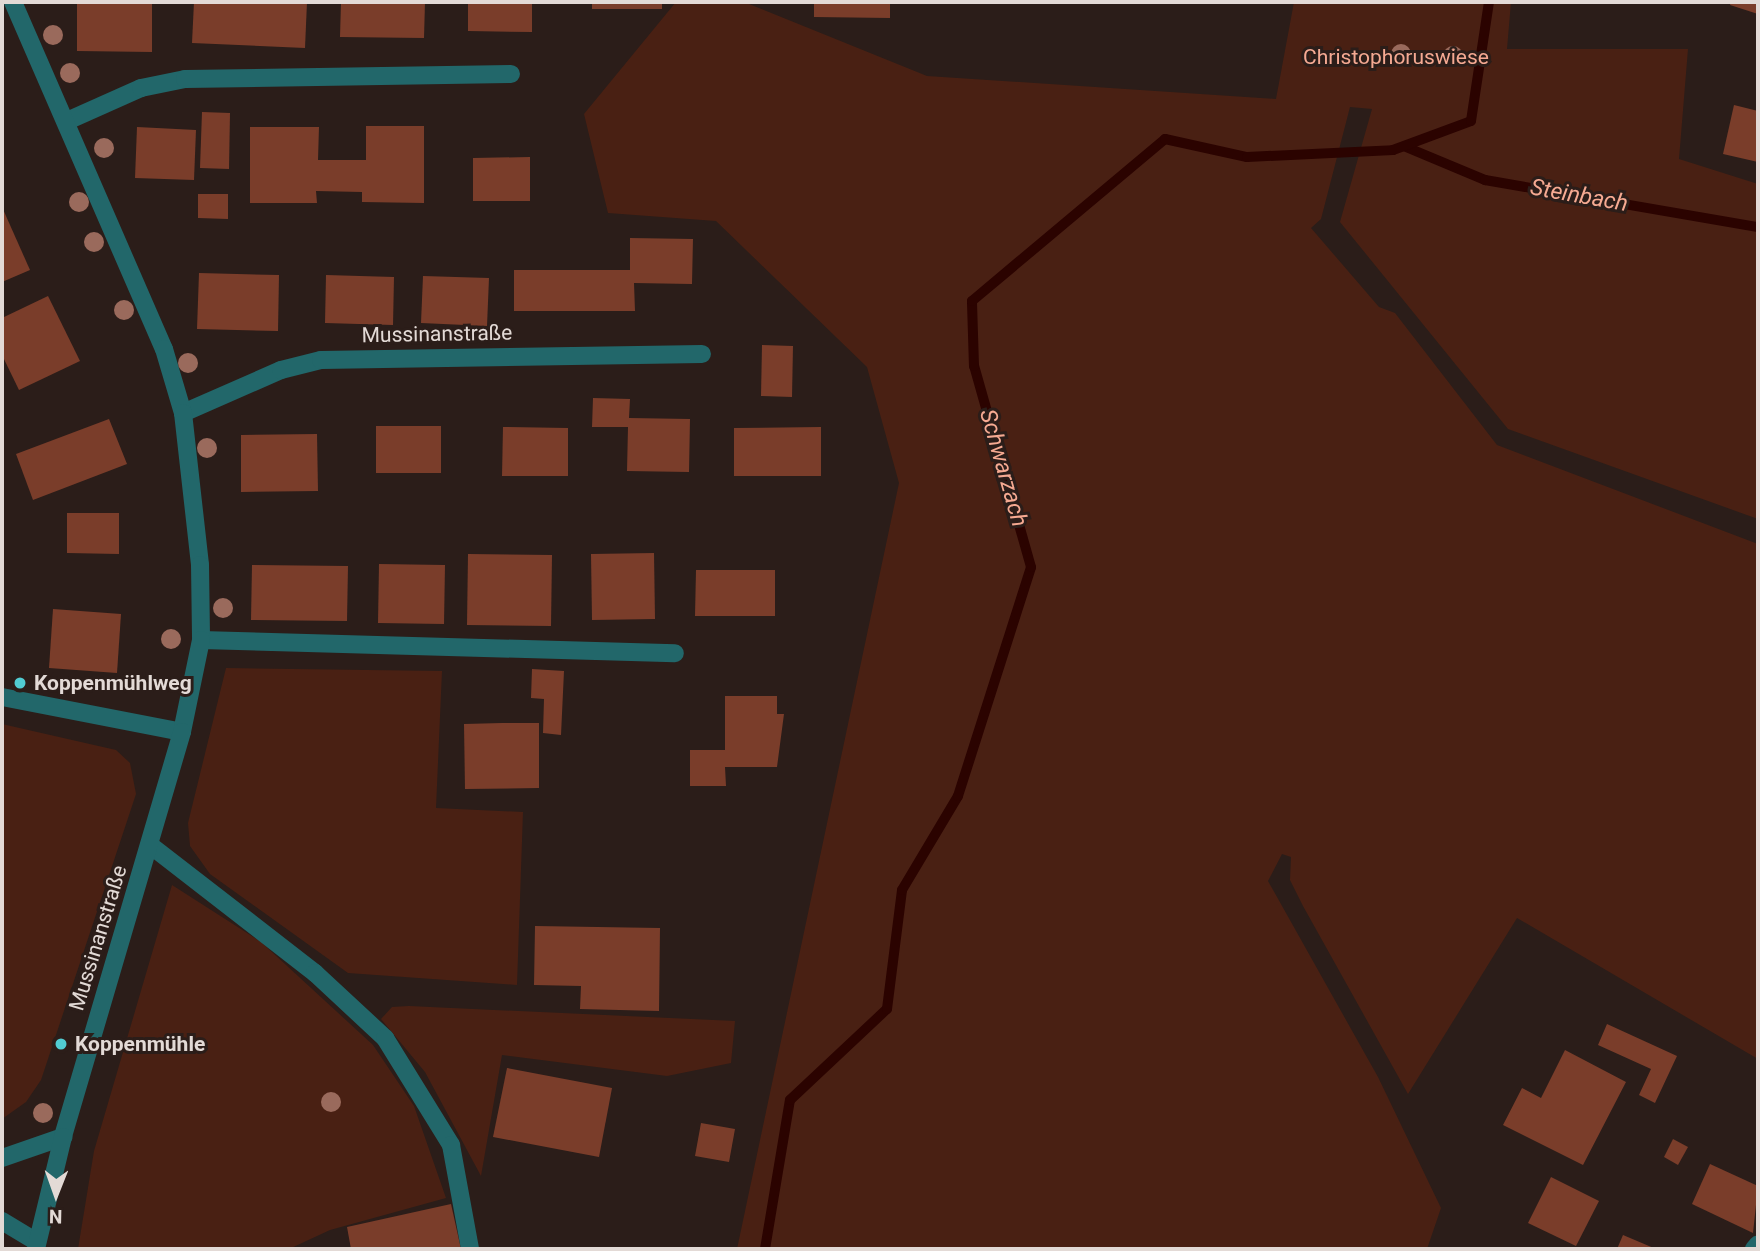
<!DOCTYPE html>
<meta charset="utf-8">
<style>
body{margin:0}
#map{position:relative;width:1760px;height:1251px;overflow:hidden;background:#2b1d19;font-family:Roboto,sans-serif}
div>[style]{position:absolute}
.green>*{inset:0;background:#492013}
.stream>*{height:10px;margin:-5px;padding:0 5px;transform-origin:5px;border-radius:5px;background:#2b0300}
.building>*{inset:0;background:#7a3d2a}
.service>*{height:18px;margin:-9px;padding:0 9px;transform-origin:9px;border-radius:9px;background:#22676a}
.minor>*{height:18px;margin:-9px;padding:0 9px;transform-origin:9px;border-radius:9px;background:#22676a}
.tertiary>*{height:18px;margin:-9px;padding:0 9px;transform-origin:9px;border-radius:9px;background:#22676a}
.trees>*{width:20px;height:20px;margin:-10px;border-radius:50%;background:#9a6a5c}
.dots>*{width:19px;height:19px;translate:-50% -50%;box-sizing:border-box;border:4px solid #2b1d19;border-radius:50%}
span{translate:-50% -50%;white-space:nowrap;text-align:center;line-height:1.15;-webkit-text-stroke:6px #2b1d19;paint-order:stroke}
.park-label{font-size:21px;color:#f5a992}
.street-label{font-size:21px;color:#e3dad6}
.poi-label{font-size:21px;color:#e3dad6;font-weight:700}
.left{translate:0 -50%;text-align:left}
.water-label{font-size:23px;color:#f6aa92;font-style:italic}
.frame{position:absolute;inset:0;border:4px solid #e3dad6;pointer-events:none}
.north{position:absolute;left:21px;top:1160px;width:70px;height:70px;-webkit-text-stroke:5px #2b1d19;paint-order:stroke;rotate:181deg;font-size:19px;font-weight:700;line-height:28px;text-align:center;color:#e3dad6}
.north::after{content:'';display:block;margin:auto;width:24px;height:32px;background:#e3dad6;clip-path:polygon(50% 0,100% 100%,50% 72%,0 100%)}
</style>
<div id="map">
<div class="green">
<div style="clip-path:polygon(676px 2px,744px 2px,927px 76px,1276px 99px,1294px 2px,1511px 2px,1507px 49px,1688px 49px,1679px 159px,1758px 184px,1758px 519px,1508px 429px,1340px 222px,1372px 109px,1350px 107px,1321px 219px,1311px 228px,1379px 307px,1395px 313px,1497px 445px,1758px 544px,1758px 1059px,1517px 918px,1408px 1094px,1303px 906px,1290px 880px,1291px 857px,1282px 854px,1268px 881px,1378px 1077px,1441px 1208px,1427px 1249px,737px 1249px,899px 483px,867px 367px,716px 221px,608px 213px,584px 114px)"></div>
<div style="clip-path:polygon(226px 668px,442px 671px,436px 808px,523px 812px,517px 985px,348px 973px,210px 874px,190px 846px,188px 823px)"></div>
<div style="clip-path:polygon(2px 724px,116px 750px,130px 763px,136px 794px,41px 1080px,26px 1102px,2px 1119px)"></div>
<div style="clip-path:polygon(172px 885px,261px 942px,373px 1045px,414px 1106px,446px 1198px,330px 1230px,289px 1249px,78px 1249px,94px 1151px)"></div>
<div style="clip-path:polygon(409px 1006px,735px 1021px,731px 1063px,667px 1076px,502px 1055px,481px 1176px,425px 1072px,381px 1019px,392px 1007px)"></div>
</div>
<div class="stream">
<div style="left:1406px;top:147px;width:86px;rotate:22.7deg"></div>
<div style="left:1485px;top:180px;width:277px;rotate:9.8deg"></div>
<div style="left:765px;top:1249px;width:151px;rotate:-80.5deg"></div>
<div style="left:790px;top:1100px;width:133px;rotate:-43.2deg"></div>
<div style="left:887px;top:1009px;width:120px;rotate:-82.8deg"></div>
<div style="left:902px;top:890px;width:109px;rotate:-59.2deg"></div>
<div style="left:958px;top:796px;width:240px;rotate:-72.3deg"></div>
<div style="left:1031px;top:567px;width:209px;rotate:-105.8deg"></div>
<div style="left:974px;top:366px;width:65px;rotate:-91.8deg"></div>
<div style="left:972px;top:301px;width:252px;rotate:-40deg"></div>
<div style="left:1165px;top:139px;width:84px;rotate:12.4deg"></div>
<div style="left:1247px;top:157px;width:146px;rotate:-2.7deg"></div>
<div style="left:1393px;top:150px;width:83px;rotate:-20.4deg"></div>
<div style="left:1471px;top:121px;width:120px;rotate:-81.4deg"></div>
</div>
<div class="building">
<div style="clip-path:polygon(77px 2px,152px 2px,152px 52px,77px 51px)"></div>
<div style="clip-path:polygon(194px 2px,307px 2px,305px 48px,192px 43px)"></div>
<div style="clip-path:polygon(341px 2px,425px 2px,424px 38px,340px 37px)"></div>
<div style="clip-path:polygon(468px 2px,532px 2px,532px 32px,468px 31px)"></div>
<div style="clip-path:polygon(592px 2px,662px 2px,662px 9px,592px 9px)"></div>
<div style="clip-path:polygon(814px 2px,890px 2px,890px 18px,814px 17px)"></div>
<div style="clip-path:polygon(1731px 2px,1758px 2px,1758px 14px,1730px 5px)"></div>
<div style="clip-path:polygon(1734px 105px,1758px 111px,1758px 162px,1723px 154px)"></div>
<div style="clip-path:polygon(202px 112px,230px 113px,229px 169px,200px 168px)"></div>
<div style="clip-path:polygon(366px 126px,424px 126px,424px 203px,362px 202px,362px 192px,316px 191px,317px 203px,250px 203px,250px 127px,319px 127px,318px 160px,366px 160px)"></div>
<div style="clip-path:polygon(137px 127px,196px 130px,194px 180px,135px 178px)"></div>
<div style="clip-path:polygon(530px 157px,530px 201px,473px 201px,473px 158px)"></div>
<div style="clip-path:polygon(198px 194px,228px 194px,228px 219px,198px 218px)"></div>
<div style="clip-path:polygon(2px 207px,30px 270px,2px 282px)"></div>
<div style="clip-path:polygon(630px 238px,693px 239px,692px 284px,634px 283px,635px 311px,514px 311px,514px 270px,630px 270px)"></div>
<div style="clip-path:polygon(199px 273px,279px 275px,278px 331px,197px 329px)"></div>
<div style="clip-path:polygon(326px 275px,394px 277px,393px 325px,325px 323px)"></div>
<div style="clip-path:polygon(423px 276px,489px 278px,487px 326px,421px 323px)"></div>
<div style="clip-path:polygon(48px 296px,80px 361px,19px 390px,2px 355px,2px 318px)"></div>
<div style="clip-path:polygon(762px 345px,793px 346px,792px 397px,761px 396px)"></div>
<div style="clip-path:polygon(593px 398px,630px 399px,629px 418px,690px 419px,689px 472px,627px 471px,628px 427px,592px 427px)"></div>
<div style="clip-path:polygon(109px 419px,127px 464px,33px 500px,16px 454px)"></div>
<div style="clip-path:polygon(376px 426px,441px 426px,441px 473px,376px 473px)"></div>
<div style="clip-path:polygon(503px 427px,568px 428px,568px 476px,502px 476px)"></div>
<div style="clip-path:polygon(821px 427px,821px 476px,734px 476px,734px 428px)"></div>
<div style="clip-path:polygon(317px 434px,318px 491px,241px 492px,241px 435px)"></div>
<div style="clip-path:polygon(67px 513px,119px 513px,119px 554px,67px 553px)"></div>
<div style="clip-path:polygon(654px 553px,655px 619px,592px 620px,591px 554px)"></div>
<div style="clip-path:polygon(468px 554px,552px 555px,551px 626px,467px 625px)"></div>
<div style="clip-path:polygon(379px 564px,445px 565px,444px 624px,378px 623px)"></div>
<div style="clip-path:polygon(252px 565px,348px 566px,347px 621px,251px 620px)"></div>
<div style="clip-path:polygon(696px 570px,775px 570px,775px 616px,695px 616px)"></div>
<div style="clip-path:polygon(53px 609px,121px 614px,117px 673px,49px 668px)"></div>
<div style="clip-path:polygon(532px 669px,564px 671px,561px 735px,543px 733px,544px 699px,531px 698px)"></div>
<div style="clip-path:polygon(725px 696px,777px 696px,777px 714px,784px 714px,777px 767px,725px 767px,726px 786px,690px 786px,690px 750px,725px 750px)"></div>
<div style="clip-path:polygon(502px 723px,539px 723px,539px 788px,465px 789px,464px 724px)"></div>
<div style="clip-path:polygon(535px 926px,660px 928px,659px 1011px,580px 1009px,581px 986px,534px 985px)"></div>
<div style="clip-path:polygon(1607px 1024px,1677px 1056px,1655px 1103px,1639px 1095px,1651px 1069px,1598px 1045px)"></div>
<div style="clip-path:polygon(1565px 1050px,1626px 1082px,1583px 1165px,1503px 1125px,1522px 1088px,1541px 1098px)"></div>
<div style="clip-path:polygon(507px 1068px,612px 1088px,599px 1157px,493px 1137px)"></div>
<div style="clip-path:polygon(701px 1123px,735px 1129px,729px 1162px,695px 1156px)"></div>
<div style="clip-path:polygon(1673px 1139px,1688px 1147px,1678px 1165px,1664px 1157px)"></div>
<div style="clip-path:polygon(1710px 1164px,1758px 1186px,1753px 1233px,1692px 1204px)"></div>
<div style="clip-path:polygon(1551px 1177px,1599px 1201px,1576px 1246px,1528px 1223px)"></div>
<div style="clip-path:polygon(451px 1204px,461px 1249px,351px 1249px,347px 1227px)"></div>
<div style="clip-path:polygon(1623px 1235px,1656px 1249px,1617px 1249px)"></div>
</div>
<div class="service">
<div style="left:67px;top:121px;width:81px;rotate:-24deg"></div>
<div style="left:141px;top:88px;width:45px;rotate:-11.6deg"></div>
<div style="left:185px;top:79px;width:326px;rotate:-0.9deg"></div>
<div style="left:183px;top:413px;width:107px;rotate:-23.7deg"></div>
<div style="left:281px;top:370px;width:41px;rotate:-14deg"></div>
<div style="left:321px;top:360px;width:381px;rotate:-0.9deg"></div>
<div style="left:201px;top:640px;width:474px;rotate:1.6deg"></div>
<div style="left:150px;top:845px;width:209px;rotate:37.8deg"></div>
<div style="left:315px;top:973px;width:96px;rotate:42.9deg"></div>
<div style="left:385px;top:1038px;width:126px;rotate:58.3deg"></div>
<div style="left:451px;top:1145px;width:106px;rotate:79.6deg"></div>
<div style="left:1754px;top:1249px;width:6px;rotate:-51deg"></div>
</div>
<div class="minor">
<div style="left:2px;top:697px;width:183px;rotate:11deg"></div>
<div style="left:2px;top:1158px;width:65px;rotate:-19deg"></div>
<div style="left:2px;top:1221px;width:41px;rotate:31deg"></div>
</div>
<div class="tertiary">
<div style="left:13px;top:2px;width:378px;rotate:66.5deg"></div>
<div style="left:164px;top:349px;width:67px;rotate:73.5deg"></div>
<div style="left:183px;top:413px;width:153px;rotate:83.6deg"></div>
<div style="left:200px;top:565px;width:75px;rotate:89.2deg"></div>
<div style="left:201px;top:640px;width:94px;rotate:101.7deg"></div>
<div style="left:182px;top:732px;width:422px;rotate:106.4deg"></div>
<div style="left:63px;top:1137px;width:115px;rotate:103.6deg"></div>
</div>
<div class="trees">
<div style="left:53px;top:35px"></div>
<div style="left:1401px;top:54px"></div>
<div style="left:1453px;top:56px"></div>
<div style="left:70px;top:73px"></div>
<div style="left:104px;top:148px"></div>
<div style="left:79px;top:202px"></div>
<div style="left:94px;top:242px"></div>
<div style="left:124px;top:310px"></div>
<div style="left:188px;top:363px"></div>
<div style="left:207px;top:448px"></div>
<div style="left:223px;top:608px"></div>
<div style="left:171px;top:639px"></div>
<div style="left:331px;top:1102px"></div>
<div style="left:43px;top:1113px"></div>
</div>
<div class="dots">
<div style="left:20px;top:683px;background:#51ccd2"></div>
<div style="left:61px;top:1044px;background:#51ccd2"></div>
</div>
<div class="park-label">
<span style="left:1396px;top:57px">Christophoruswiese</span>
</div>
<div class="street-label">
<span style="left:437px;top:334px;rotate:-1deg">Mussinanstraße</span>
<span style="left:98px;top:938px;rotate:-73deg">Mussinanstraße</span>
</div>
<div class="poi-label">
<span class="left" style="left:34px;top:683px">Koppenmühlweg</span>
<span class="left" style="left:75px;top:1044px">Koppenmühle</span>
</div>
<div class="water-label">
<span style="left:1579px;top:196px;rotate:10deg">Steinbach</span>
<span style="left:1003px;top:468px;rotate:74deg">Schwarzach</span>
</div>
<div class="frame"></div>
<div class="north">N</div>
</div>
